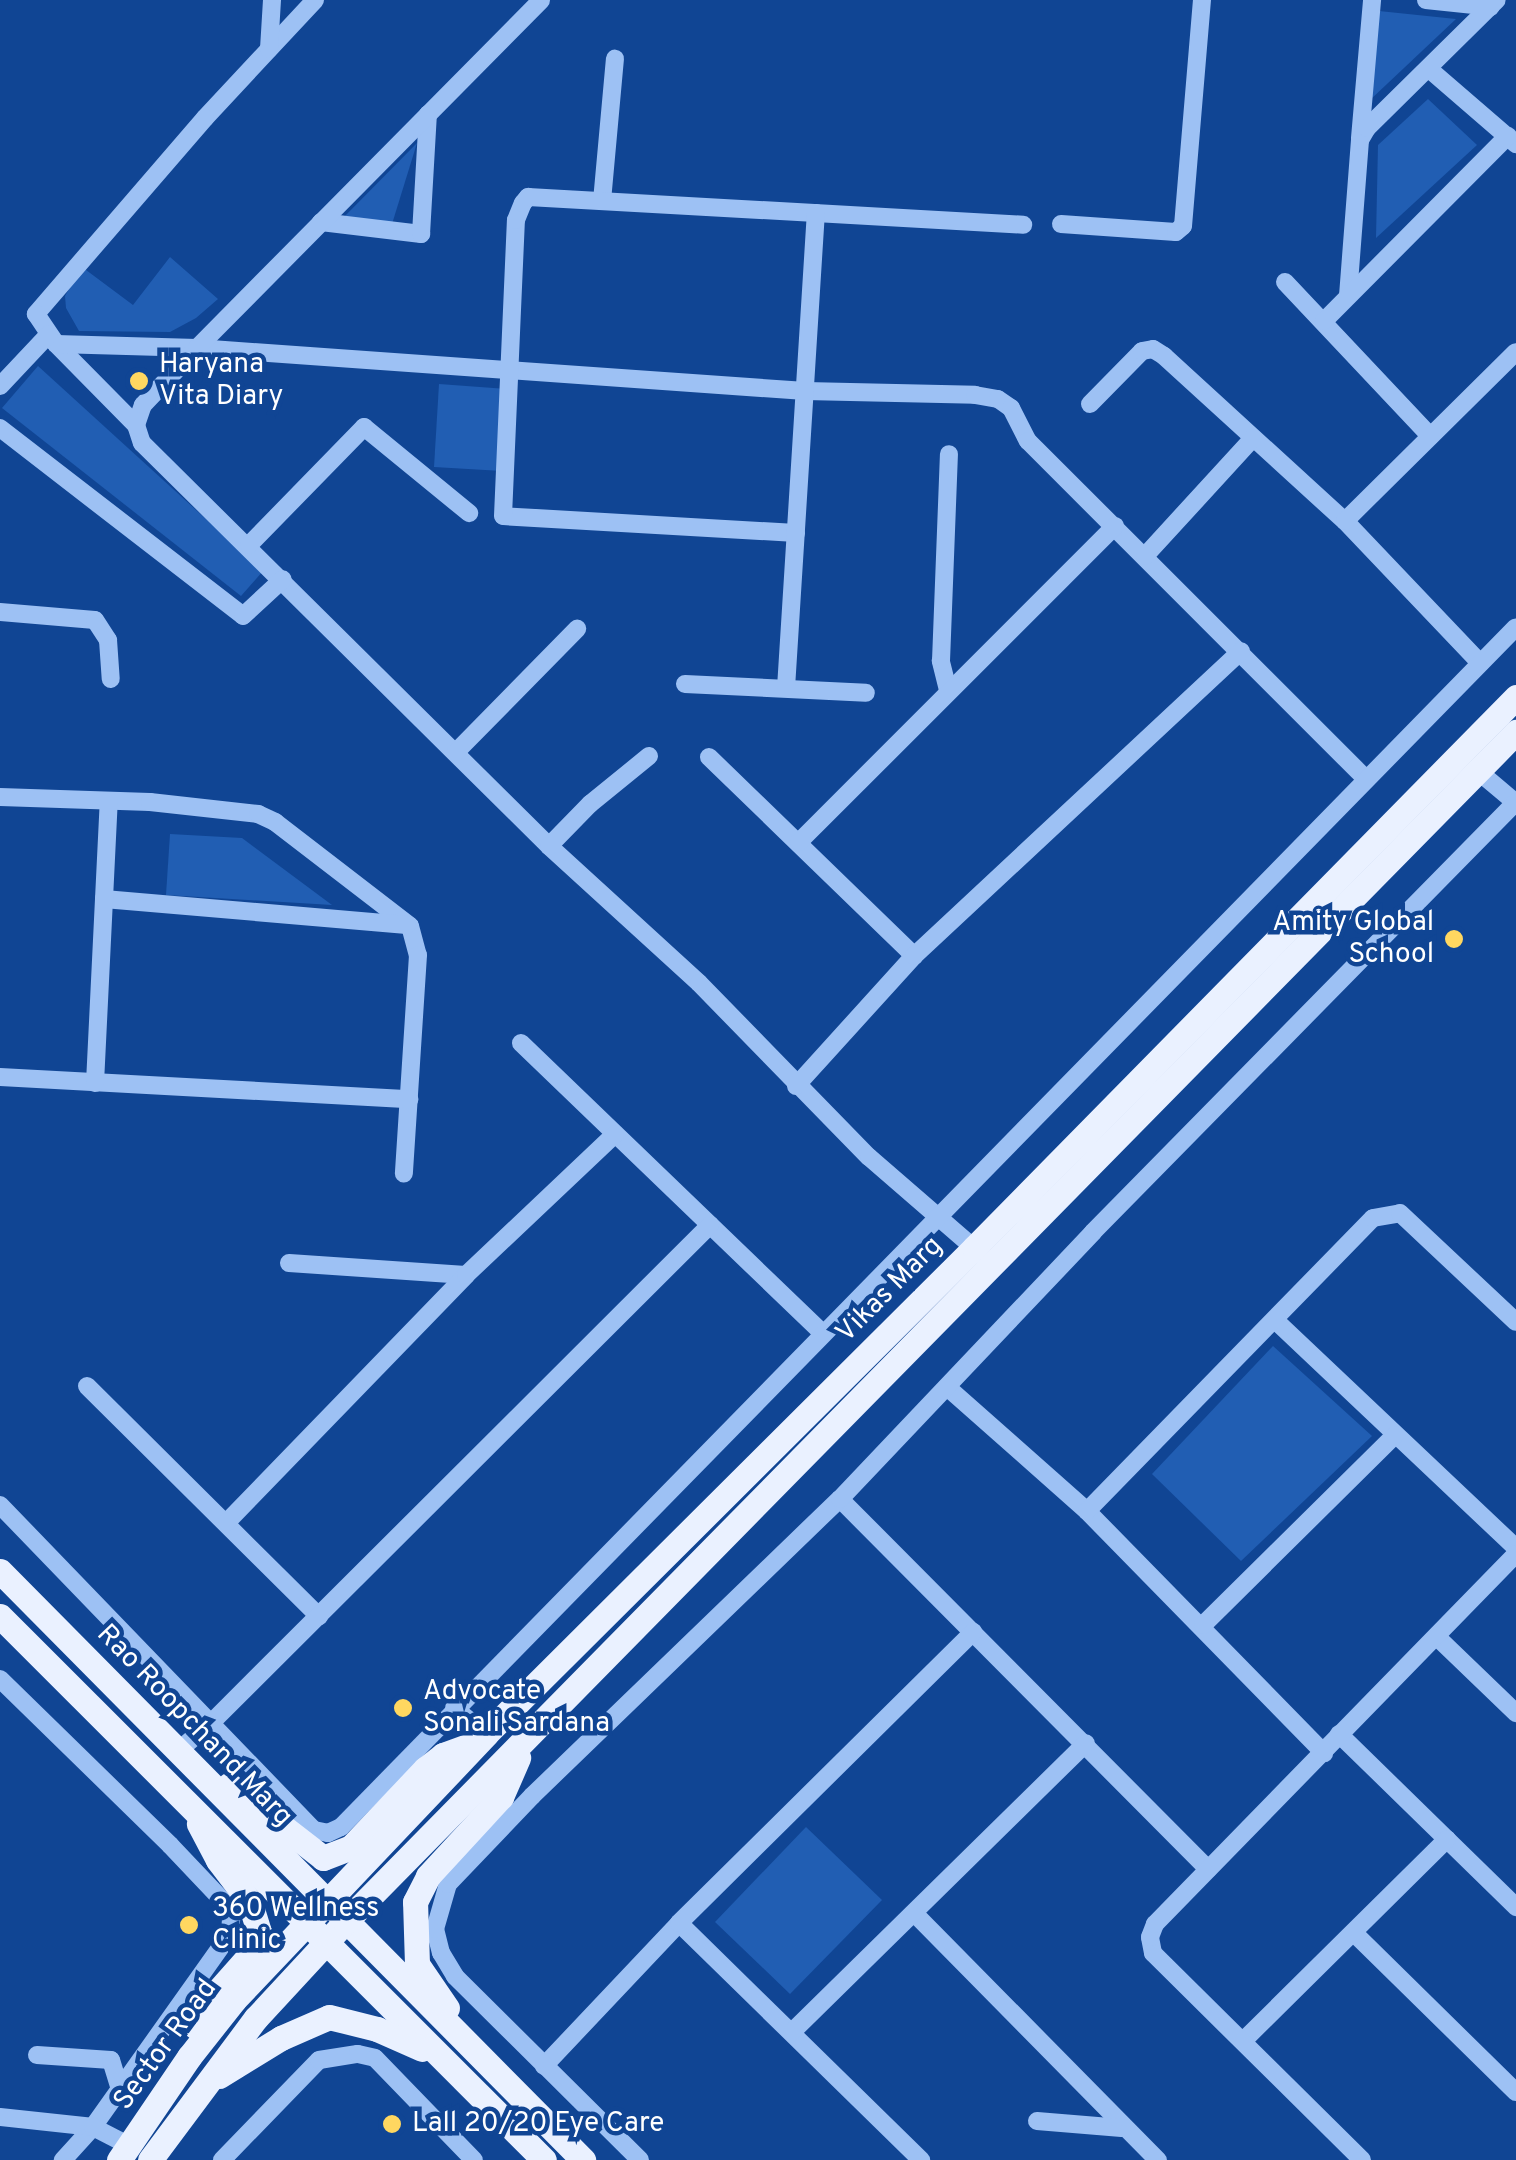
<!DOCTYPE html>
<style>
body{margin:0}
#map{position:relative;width:1516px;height:2160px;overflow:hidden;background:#104594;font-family:Overpass,sans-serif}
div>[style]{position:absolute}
.green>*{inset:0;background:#215eb3}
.minor>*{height:18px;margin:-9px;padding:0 9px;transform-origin:9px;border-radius:9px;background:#9dc1f4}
.major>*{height:25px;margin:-12.5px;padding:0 12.5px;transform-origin:12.5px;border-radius:12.5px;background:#eaf1ff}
.dots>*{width:28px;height:28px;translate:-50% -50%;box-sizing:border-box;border:5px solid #104594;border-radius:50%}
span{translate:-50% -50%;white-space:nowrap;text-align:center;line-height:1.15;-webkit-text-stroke:9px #104594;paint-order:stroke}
.poi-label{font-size:28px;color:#fff}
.left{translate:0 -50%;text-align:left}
.right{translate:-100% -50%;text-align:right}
.street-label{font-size:28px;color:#fff}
</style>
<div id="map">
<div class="green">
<div style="clip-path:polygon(1379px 11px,1456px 19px,1370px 100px)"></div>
<div style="clip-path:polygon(1428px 99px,1477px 145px,1376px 238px,1378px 145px)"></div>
<div style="clip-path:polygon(417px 143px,392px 224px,341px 220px)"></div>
<div style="clip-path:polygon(170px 257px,218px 299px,196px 318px,170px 332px,79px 331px,66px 308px,65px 296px,82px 267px,133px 305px)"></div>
<div style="clip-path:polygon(38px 366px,263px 571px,241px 596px,2px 408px)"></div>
<div style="clip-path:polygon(439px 384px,507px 389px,502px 471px,434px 467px)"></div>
<div style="clip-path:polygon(170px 834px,242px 838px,332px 905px,166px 895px)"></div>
<div style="clip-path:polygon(1273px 1346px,1372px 1436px,1241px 1561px,1152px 1474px)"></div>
<div style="clip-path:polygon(806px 1827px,882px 1900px,790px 1994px,715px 1922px)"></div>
</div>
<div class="minor">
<div style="left:315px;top:0;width:161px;rotate:133deg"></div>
<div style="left:205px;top:118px;width:259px;rotate:130.8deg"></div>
<div style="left:36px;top:314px;width:36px;rotate:56deg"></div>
<div style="left:56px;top:344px;width:114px;rotate:45.4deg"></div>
<div style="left:136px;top:425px;width:19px;rotate:72deg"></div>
<div style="left:142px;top:443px;width:573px;rotate:44.72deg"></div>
<div style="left:549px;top:846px;width:203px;rotate:42.4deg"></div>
<div style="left:699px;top:983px;width:243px;rotate:45.7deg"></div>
<div style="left:869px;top:1157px;width:150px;rotate:40.9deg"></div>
<div style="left:1426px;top:0;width:65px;rotate:6.1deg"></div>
<div style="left:269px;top:49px;width:49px;rotate:-86.5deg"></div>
<div style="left:1429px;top:69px;width:115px;rotate:40.8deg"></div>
<div style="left:1360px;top:138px;width:139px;rotate:-85deg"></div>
<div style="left:602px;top:201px;width:143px;rotate:-84.8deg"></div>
<div style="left:321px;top:222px;width:101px;rotate:6.8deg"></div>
<div style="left:421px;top:234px;width:120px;rotate:-86.7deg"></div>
<div style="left:1061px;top:224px;width:115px;rotate:4deg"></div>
<div style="left:1176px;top:232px;width:9px;rotate:-41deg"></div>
<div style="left:1183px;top:226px;width:227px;rotate:-85.2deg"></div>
<div style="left:1285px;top:282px;width:212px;rotate:46.7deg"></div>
<div style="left:1348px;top:296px;width:156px;rotate:-85.6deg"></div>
<div style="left:1360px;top:140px;width:14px;rotate:-60deg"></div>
<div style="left:1367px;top:128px;width:182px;rotate:-44.6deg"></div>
<div style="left:1324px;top:321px;width:261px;rotate:-45.2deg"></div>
<div style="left:56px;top:344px;width:141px;rotate:1.6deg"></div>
<div style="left:197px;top:348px;width:610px;rotate:4.05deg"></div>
<div style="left:805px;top:391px;width:170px;rotate:1.3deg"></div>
<div style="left:975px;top:395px;width:23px;rotate:10deg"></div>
<div style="left:998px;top:399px;width:16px;rotate:35deg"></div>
<div style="left:1011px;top:408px;width:37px;rotate:63deg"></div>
<div style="left:1028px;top:441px;width:478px;rotate:45deg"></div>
<div style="left:0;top:386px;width:71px;rotate:-46.7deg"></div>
<div style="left:1090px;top:404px;width:74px;rotate:-45.5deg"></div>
<div style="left:1142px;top:351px;width:11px;rotate:-10deg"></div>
<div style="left:1153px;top:349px;width:13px;rotate:32deg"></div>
<div style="left:1164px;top:356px;width:245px;rotate:42.4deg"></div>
<div style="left:1345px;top:521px;width:196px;rotate:46.4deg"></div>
<div style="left:136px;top:425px;width:21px;rotate:-71deg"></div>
<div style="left:143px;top:405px;width:79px;rotate:-46.5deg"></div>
<div style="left:197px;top:348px;width:489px;rotate:-45.3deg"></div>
<div style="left:0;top:428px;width:307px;rotate:37.7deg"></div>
<div style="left:243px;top:616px;width:54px;rotate:-42.8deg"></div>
<div style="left:1345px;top:521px;width:240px;rotate:-44.7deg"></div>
<div style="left:796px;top:533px;width:293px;rotate:-176.7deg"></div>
<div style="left:503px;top:516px;width:296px;rotate:-87.5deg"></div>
<div style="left:516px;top:220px;width:18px;rotate:-68deg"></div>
<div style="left:523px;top:203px;width:8px;rotate:-50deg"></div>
<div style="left:528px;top:197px;width:496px;rotate:3.2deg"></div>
<div style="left:249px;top:545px;width:165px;rotate:-45.7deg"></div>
<div style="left:364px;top:427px;width:136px;rotate:39.3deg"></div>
<div style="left:1145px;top:556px;width:160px;rotate:-47.5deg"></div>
<div style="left:0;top:612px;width:95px;rotate:4.8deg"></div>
<div style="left:95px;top:620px;width:24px;rotate:57deg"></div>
<div style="left:108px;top:640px;width:39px;rotate:86deg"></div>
<div style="left:685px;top:684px;width:181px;rotate:2.8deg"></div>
<div style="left:786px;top:688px;width:476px;rotate:-86.4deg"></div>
<div style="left:948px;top:690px;width:30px;rotate:-104deg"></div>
<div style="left:941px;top:661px;width:207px;rotate:-87.8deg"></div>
<div style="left:456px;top:752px;width:173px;rotate:-45.5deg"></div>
<div style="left:709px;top:757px;width:286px;rotate:44.1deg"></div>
<div style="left:1478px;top:771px;width:50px;rotate:40.1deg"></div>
<div style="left:0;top:797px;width:150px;rotate:1.9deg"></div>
<div style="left:150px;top:802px;width:109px;rotate:6.3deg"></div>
<div style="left:258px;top:814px;width:19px;rotate:25deg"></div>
<div style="left:275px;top:822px;width:170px;rotate:37.6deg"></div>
<div style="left:410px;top:926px;width:30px;rotate:75deg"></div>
<div style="left:418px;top:955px;width:219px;rotate:93.7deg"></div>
<div style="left:799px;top:842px;width:447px;rotate:-45deg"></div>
<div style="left:549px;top:846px;width:59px;rotate:-45.7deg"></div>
<div style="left:590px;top:804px;width:76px;rotate:-39.1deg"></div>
<div style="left:104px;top:899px;width:304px;rotate:4.9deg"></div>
<div style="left:521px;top:1043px;width:418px;rotate:43.9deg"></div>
<div style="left:0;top:1077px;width:410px;rotate:3.1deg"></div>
<div style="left:95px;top:1083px;width:282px;rotate:-87.2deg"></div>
<div style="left:796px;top:1086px;width:176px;rotate:-47.8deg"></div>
<div style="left:914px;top:956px;width:447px;rotate:-43deg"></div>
<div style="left:289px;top:1263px;width:177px;rotate:3.9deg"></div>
<div style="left:1276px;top:1321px;width:330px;rotate:43.4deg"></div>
<div style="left:87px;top:1386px;width:327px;rotate:44.8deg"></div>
<div style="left:947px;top:1387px;width:187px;rotate:41.5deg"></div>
<div style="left:1087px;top:1511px;width:339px;rotate:45.6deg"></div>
<div style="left:840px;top:1499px;width:522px;rotate:45.16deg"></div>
<div style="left:0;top:1505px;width:452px;rotate:46deg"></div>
<div style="left:314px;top:1830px;width:14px;rotate:12deg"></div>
<div style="left:328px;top:1833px;width:14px;rotate:-25deg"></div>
<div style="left:341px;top:1827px;width:1679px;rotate:-45.6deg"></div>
<div style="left:1087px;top:1511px;width:409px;rotate:-45.7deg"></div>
<div style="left:1373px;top:1218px;width:27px;rotate:-10deg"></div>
<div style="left:1400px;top:1213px;width:159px;rotate:43.2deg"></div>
<div style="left:227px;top:1522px;width:344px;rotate:-45.9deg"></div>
<div style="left:466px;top:1275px;width:205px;rotate:-43.4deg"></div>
<div style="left:1203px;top:1625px;width:270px;rotate:-44.7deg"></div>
<div style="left:1437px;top:1637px;width:110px;rotate:43.9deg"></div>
<div style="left:0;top:1679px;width:238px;rotate:44.3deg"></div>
<div style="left:170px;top:1845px;width:83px;rotate:46.5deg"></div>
<div style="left:227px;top:1905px;width:15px;rotate:74deg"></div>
<div style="left:231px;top:1919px;width:15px;rotate:94deg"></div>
<div style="left:230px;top:1934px;width:237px;rotate:125.4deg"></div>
<div style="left:93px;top:2127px;width:45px;rotate:132.3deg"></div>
<div style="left:454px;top:1708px;width:41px;rotate:39.1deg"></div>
<div style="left:1339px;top:1734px;width:248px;rotate:44.3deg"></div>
<div style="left:177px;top:1752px;width:49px;rotate:-40.9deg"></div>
<div style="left:214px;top:1720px;width:701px;rotate:-44.94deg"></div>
<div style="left:915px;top:1914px;width:346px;rotate:45.4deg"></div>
<div style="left:679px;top:1923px;width:339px;rotate:44.4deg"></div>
<div style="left:1354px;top:1933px;width:227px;rotate:44.5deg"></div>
<div style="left:792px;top:2032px;width:412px;rotate:-44.5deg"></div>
<div style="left:1243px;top:2041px;width:287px;rotate:-44.7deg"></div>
<div style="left:37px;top:2055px;width:74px;rotate:3.9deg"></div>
<div style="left:111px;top:2060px;width:27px;rotate:73deg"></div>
<div style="left:544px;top:2066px;width:197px;rotate:-46.6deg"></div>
<div style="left:679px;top:1923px;width:414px;rotate:-44.7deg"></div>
<div style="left:0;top:2117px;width:94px;rotate:6.1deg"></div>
<div style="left:93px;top:2127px;width:42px;rotate:27.2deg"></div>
<div style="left:1037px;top:2121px;width:85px;rotate:4.7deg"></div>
<div style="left:222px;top:2160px;width:139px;rotate:-45.9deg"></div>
<div style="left:319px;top:2060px;width:39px;rotate:-9deg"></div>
<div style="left:358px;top:2054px;width:17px;rotate:13deg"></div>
<div style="left:375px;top:2058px;width:142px;rotate:45.9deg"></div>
<div style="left:640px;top:2160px;width:261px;rotate:-135.2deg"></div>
<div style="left:455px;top:1976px;width:27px;rotate:-121deg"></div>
<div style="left:441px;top:1953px;width:25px;rotate:-104deg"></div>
<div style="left:435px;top:1929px;width:47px;rotate:-73.9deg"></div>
<div style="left:448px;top:1884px;width:122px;rotate:-46.3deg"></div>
<div style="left:532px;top:1796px;width:428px;rotate:-44deg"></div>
<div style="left:840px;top:1499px;width:368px;rotate:-46.5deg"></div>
<div style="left:1093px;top:1232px;width:603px;rotate:-45.47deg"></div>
<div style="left:1362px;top:2160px;width:294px;rotate:-135.3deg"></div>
<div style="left:1153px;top:1953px;width:16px;rotate:-101deg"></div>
<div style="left:1150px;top:1937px;width:14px;rotate:-69deg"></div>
<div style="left:1155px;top:1924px;width:517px;rotate:-45.71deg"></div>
</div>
<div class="major">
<div style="left:0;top:1571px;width:829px;rotate:45.29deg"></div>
<div style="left:0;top:1616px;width:769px;rotate:45deg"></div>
<div style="left:229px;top:1785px;width:119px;rotate:37.8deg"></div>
<div style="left:323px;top:1858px;width:30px;rotate:-21deg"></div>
<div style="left:351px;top:1847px;width:108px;rotate:-46.5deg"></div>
<div style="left:425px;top:1769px;width:23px;rotate:-38deg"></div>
<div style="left:443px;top:1755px;width:35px;rotate:-20deg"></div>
<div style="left:447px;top:2008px;width:53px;rotate:-124.3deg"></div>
<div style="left:417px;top:1964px;width:62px;rotate:-91.8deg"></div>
<div style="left:415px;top:1902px;width:29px;rotate:-63deg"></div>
<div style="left:428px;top:1876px;width:108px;rotate:-47.3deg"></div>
<div style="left:501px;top:1797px;width:43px;rotate:-66.4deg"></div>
<div style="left:196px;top:2027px;width:41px;rotate:-59deg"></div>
<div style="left:217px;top:1992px;width:48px;rotate:-48.4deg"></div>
<div style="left:249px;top:1956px;width:26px;rotate:-67deg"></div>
<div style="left:259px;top:1932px;width:31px;rotate:-107deg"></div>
<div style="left:250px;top:1902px;width:53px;rotate:-127.3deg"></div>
<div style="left:218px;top:1860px;width:41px;rotate:-117.8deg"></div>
<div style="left:219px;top:2076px;width:73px;rotate:-31.5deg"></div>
<div style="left:281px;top:2038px;width:52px;rotate:-23.6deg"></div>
<div style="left:329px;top:2017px;width:49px;rotate:14deg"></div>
<div style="left:377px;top:2029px;width:49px;rotate:24deg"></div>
<div style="left:119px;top:2160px;width:125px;rotate:-55.8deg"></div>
<div style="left:189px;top:2057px;width:73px;rotate:-51.7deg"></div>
<div style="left:234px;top:2000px;width:366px;rotate:-46.5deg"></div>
<div style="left:486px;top:1734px;width:689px;rotate:-44.88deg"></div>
<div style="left:974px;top:1248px;width:773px;rotate:-45.47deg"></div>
<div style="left:150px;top:2160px;width:177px;rotate:-53.3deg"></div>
<div style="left:256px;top:2018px;width:131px;rotate:-47.2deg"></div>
<div style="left:345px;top:1922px;width:1670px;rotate:-45.46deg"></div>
</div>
<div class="dots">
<div style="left:139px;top:381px;background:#ffd760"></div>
<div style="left:1454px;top:939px;background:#ffd760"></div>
<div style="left:403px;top:1708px;background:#ffd760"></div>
<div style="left:189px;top:1925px;background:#ffd760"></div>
<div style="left:392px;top:2124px;background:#ffd760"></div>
</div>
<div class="poi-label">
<span class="left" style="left:159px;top:381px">Haryana<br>Vita Diary</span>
<span class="right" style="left:1434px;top:939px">Amity Global<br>School</span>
<span class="left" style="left:423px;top:1708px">Advocate<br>Sonali Sardana</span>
<span class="left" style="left:212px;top:1925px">360 Wellness<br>Clinic</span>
<span class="left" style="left:412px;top:2124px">Lall 20/20 Eye Care</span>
</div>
<div class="street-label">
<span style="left:890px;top:1290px;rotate:-45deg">Vikas Marg</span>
<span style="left:194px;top:1726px;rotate:46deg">Rao Roopchand Marg</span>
<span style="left:166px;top:2045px;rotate:-54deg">Sector Road</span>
</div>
</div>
